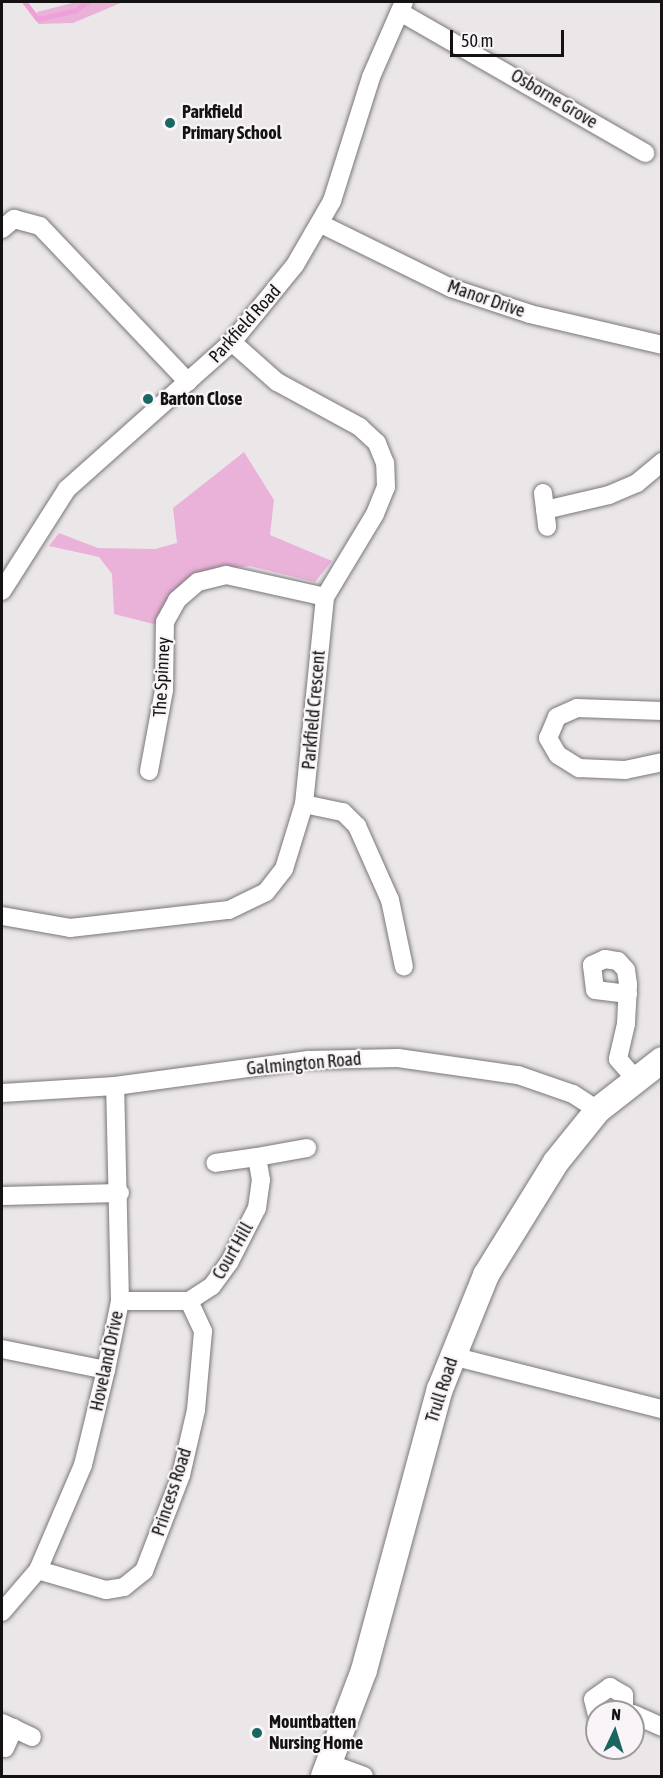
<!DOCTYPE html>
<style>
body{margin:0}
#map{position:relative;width:663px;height:1778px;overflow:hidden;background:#ebe7e9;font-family:"Asap Condensed",sans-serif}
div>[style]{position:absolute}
.green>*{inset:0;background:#ebb2d9}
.stream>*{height:4.5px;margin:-2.25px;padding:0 2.25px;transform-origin:2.25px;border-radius:2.25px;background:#efa0d8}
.roads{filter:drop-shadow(0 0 2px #7a7679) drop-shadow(0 0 2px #7a7679)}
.street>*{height:18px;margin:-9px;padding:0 9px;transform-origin:9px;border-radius:9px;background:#fff}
.secondary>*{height:26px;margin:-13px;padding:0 13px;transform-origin:13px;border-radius:13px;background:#fff}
.dots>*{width:16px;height:16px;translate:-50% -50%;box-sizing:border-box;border:3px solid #f8f4f7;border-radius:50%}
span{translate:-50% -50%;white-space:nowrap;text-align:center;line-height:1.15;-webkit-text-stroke:4.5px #f8f4f7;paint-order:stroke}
.street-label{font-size:18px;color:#141213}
.poi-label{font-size:18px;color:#141213;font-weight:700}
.left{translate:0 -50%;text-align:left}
.frame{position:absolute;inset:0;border:3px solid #141213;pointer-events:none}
.north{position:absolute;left:585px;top:1700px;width:60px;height:60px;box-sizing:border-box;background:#f8f4f7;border:2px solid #9d9a9c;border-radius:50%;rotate:4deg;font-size:16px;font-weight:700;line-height:24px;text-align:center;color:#141213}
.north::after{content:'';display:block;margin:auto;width:21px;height:27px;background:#1a6661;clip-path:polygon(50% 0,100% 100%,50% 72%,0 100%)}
.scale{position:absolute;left:450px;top:30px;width:114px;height:27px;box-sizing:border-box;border:3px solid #141213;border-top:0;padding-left:8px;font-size:18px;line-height:21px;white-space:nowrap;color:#141213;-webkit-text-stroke:4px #f8f4f7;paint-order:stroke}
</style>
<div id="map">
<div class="green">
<div style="clip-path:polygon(76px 2px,123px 2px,73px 23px,38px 24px,37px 12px)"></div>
<div style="clip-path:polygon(244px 452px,274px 500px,270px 535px,332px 561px,315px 582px,250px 566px,225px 569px,157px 625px,114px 614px,112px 574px,99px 557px,49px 546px,59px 533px,98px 548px,155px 549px,177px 543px,173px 508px)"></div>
</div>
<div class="stream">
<div style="left:25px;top:2px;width:21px;rotate:53deg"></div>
<div style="left:38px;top:19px;width:39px;rotate:-13deg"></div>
<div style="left:76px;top:10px;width:14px;rotate:-36deg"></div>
</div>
<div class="roads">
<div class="street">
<div style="left:400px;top:12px;width:283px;rotate:29.9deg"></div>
<div style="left:321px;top:224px;width:145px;rotate:26.2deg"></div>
<div style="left:451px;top:288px;width:83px;rotate:18.2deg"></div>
<div style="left:530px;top:314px;width:136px;rotate:13.2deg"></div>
<div style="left:2px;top:229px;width:16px;rotate:-40deg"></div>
<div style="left:14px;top:219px;width:27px;rotate:15deg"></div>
<div style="left:40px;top:226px;width:215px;rotate:46.5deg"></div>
<div style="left:543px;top:493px;width:34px;rotate:83deg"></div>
<div style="left:545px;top:510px;width:66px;rotate:-13.2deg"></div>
<div style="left:609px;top:495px;width:30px;rotate:-23deg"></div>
<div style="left:637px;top:483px;width:33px;rotate:-40deg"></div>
<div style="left:2px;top:591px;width:121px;rotate:-57.5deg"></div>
<div style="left:67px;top:489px;width:221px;rotate:-41.7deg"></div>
<div style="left:232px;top:342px;width:99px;rotate:-50.7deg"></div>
<div style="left:295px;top:265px;width:74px;rotate:-60deg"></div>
<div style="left:332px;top:201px;width:130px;rotate:-72.5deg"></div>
<div style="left:371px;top:77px;width:82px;rotate:-66.3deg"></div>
<div style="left:662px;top:711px;width:85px;rotate:-178deg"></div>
<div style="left:577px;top:708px;width:22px;rotate:156deg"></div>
<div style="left:557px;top:717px;width:23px;rotate:113deg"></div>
<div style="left:548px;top:738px;width:20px;rotate:60deg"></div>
<div style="left:558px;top:755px;width:25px;rotate:32deg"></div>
<div style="left:579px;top:768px;width:46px;rotate:2.5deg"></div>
<div style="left:625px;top:770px;width:38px;rotate:-12deg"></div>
<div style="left:149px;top:771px;width:82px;rotate:-79.5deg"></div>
<div style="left:164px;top:690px;width:68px;rotate:-89.2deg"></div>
<div style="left:165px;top:622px;width:25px;rotate:-61deg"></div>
<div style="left:177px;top:600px;width:28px;rotate:-41deg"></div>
<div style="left:198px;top:582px;width:29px;rotate:-14deg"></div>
<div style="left:226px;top:575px;width:101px;rotate:12.5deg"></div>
<div style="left:304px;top:804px;width:40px;rotate:12deg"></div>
<div style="left:343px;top:812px;width:20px;rotate:45deg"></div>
<div style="left:357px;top:826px;width:81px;rotate:66deg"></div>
<div style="left:390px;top:900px;width:68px;rotate:78.2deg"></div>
<div style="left:2px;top:916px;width:69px;rotate:10deg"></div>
<div style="left:70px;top:928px;width:160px;rotate:-6.5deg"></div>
<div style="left:229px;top:910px;width:41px;rotate:-25.9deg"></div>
<div style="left:266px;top:892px;width:29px;rotate:-52deg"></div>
<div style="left:284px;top:869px;width:68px;rotate:-72.9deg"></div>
<div style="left:304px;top:804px;width:208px;rotate:-84.2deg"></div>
<div style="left:325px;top:597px;width:97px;rotate:-58.9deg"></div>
<div style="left:375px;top:514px;width:29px;rotate:-68deg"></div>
<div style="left:386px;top:487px;width:24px;rotate:-92deg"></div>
<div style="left:385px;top:463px;width:22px;rotate:-112deg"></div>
<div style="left:377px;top:443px;width:23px;rotate:-137deg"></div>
<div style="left:360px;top:427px;width:94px;rotate:-151.5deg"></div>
<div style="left:277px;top:382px;width:60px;rotate:-138.4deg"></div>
<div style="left:628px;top:994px;width:33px;rotate:-173deg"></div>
<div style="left:595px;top:990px;width:25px;rotate:-97deg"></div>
<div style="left:592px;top:965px;width:14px;rotate:-25deg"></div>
<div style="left:605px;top:959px;width:13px;rotate:9deg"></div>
<div style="left:618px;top:961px;width:12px;rotate:48deg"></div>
<div style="left:626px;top:970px;width:15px;rotate:82deg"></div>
<div style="left:628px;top:985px;width:39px;rotate:93deg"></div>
<div style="left:626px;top:1024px;width:36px;rotate:103deg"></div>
<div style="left:618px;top:1059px;width:30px;rotate:49deg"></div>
<div style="left:2px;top:1093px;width:113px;rotate:-3.5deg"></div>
<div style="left:115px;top:1086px;width:195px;rotate:-7.7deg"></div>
<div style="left:308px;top:1060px;width:90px;rotate:-1.3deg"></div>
<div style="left:398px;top:1058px;width:121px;rotate:8.1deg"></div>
<div style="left:518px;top:1075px;width:58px;rotate:19.1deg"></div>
<div style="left:573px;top:1094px;width:30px;rotate:33deg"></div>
<div style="left:257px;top:1157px;width:51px;rotate:-10.2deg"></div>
<div style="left:2px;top:1196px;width:118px;rotate:-1.5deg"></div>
<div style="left:120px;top:1301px;width:69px"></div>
<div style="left:189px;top:1301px;width:27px;rotate:-33deg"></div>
<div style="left:212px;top:1286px;width:29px;rotate:-54deg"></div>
<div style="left:229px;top:1263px;width:62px;rotate:-63deg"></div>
<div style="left:257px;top:1208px;width:28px;rotate:-82deg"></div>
<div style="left:261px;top:1180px;width:23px;rotate:-100deg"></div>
<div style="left:257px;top:1157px;width:42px;rotate:171.9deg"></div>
<div style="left:2px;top:1349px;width:106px;rotate:11.4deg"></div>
<div style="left:452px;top:1356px;width:217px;rotate:14.2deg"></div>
<div style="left:38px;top:1570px;width:71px;rotate:16.4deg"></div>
<div style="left:106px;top:1590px;width:18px;rotate:-9deg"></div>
<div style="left:124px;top:1587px;width:26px;rotate:-39deg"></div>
<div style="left:144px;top:1571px;width:103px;rotate:-68.9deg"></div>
<div style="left:181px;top:1475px;width:67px;rotate:-77deg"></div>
<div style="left:196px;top:1410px;width:79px;rotate:-84.9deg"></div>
<div style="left:203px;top:1331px;width:33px;rotate:-115deg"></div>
<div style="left:2px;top:1612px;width:55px;rotate:-49.4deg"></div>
<div style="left:38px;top:1570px;width:114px;rotate:-66.8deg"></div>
<div style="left:83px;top:1465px;width:98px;rotate:-76.4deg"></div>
<div style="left:106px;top:1370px;width:70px;rotate:-78.5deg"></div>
<div style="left:120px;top:1301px;width:215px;rotate:-91.3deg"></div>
<div style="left:633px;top:1714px;width:32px;rotate:24deg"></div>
<div style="left:597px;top:1715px;width:16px;rotate:-104deg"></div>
<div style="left:593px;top:1699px;width:21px;rotate:-35deg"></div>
<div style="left:610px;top:1687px;width:16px;rotate:30deg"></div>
<div style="left:624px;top:1695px;width:17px;rotate:90deg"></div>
<div style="left:2px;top:1723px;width:33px;rotate:25deg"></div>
<div style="left:5px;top:1748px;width:22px;rotate:-66deg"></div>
<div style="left:331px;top:1764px;width:35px;rotate:20deg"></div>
</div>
<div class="secondary">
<div style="left:324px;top:1776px;width:113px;rotate:-69.3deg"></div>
<div style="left:364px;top:1670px;width:291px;rotate:-74.9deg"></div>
<div style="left:440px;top:1389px;width:123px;rotate:-68deg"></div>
<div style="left:486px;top:1275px;width:133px;rotate:-58.2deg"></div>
<div style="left:556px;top:1162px;width:67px;rotate:-51.1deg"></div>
<div style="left:598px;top:1110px;width:81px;rotate:-38deg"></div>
</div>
</div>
<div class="dots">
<div style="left:170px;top:123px;background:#1a6661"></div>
<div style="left:148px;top:399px;background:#1a6661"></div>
<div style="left:257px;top:1733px;background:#1a6661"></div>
</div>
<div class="street-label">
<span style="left:554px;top:99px;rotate:31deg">Osborne Grove</span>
<span style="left:486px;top:299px;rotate:19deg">Manor Drive</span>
<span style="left:245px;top:324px;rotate:-48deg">Parkfield Road</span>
<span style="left:162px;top:677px;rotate:-87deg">The Spinney</span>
<span style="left:314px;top:710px;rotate:-85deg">Parkfield Crescent</span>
<span style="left:304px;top:1064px;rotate:-5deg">Galmington Road</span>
<span style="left:233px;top:1251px;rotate:-60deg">Court Hill</span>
<span style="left:107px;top:1361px;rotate:-78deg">Hoveland Drive</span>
<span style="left:442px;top:1390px;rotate:-72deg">Trull Road</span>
<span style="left:172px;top:1492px;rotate:-72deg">Princess Road</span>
</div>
<div class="poi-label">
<span class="left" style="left:182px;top:123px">Parkfield<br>Primary School</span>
<span class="left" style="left:160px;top:399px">Barton Close</span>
<span class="left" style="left:269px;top:1733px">Mountbatten<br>Nursing Home</span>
</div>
<div class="frame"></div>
<div class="north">N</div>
<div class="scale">50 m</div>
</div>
